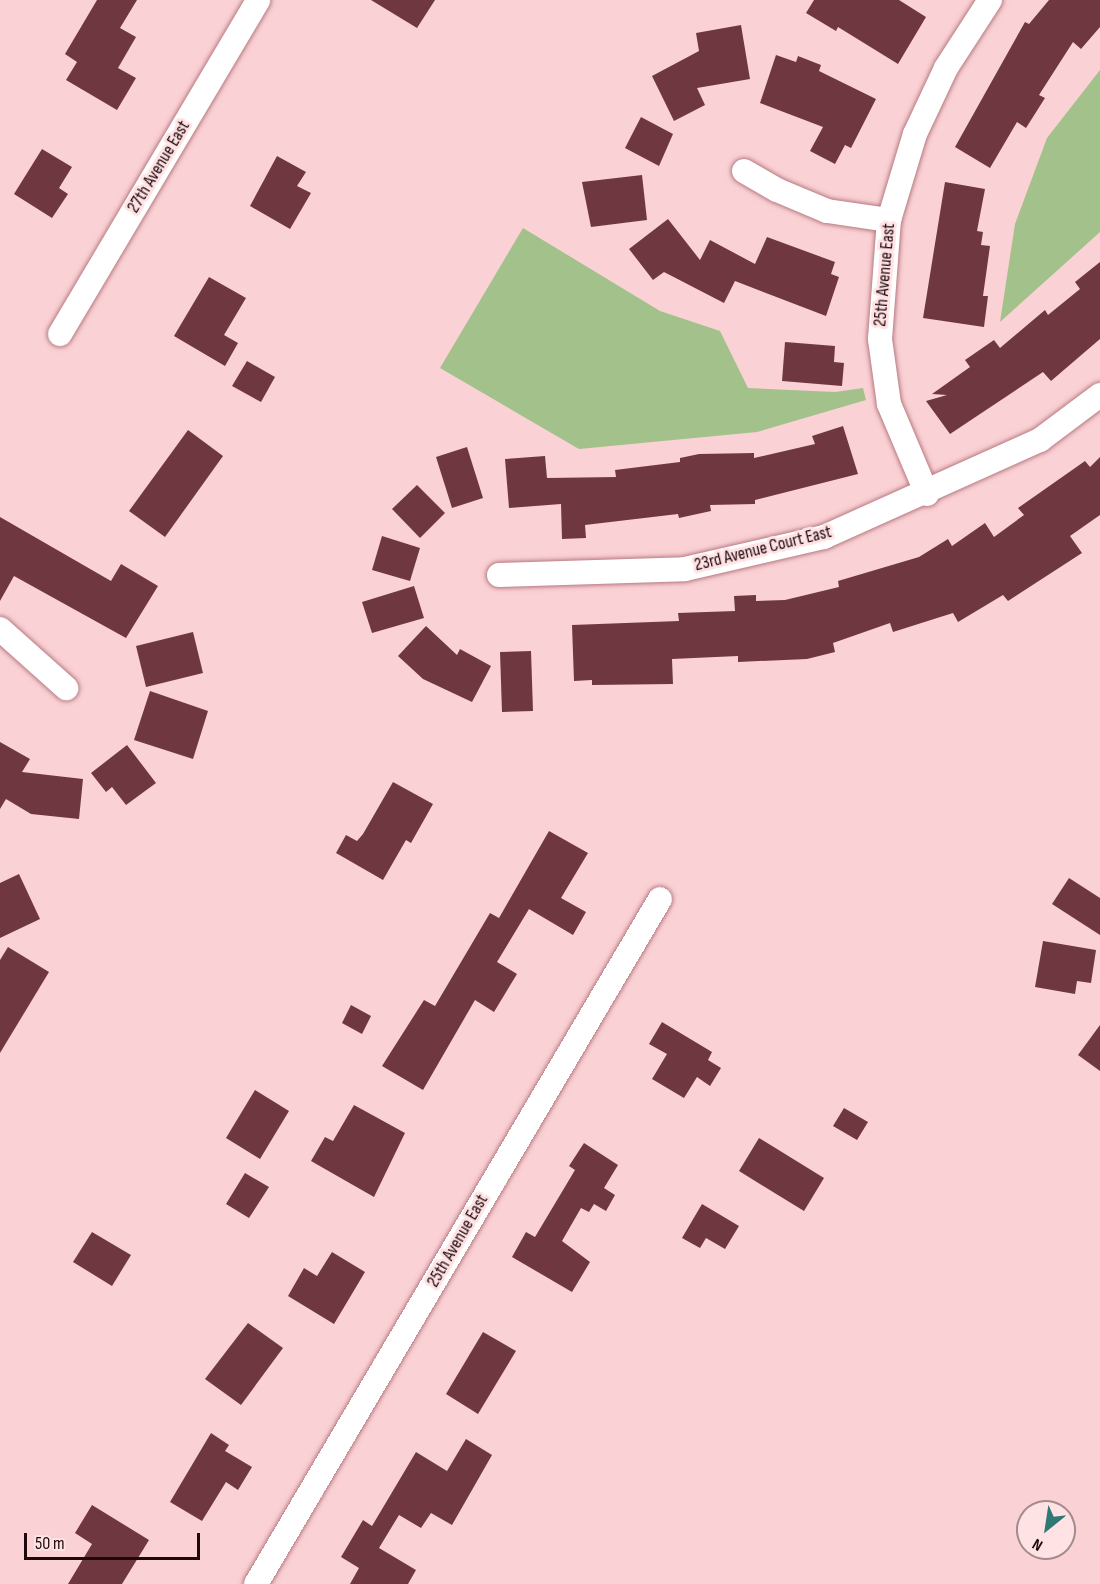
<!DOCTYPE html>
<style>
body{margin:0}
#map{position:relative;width:1100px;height:1584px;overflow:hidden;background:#fad1d5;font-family:"Sofia Sans Condensed",sans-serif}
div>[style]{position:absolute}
.green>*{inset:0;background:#a3c18b}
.building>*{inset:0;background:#6f3841}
.roads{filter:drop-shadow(0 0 2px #b77a81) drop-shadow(0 0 2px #b77a81)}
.street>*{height:24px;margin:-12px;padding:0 12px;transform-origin:12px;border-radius:12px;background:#fff}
span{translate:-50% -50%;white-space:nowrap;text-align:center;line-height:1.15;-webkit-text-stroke:6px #fee2e4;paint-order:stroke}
.street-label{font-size:18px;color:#1e080c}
.north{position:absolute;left:1016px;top:1500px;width:60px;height:60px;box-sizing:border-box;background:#fee2e4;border:2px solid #a48b8e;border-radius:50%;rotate:210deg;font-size:16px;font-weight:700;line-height:24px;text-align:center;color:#1e080c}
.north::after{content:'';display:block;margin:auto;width:21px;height:27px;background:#2f7875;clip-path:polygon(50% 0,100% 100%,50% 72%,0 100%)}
.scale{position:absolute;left:24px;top:1533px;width:176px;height:27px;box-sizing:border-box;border:3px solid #1e080c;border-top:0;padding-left:8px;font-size:18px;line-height:21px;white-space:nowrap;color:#1e080c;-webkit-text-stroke:4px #fee2e4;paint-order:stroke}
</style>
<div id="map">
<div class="green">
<div style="clip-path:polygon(1100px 70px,1100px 232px,1000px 322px,1015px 224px,1047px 138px)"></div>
<div style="clip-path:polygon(523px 228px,660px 311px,720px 331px,748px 388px,835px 392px,863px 388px,866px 400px,757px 432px,579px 449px,440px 368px)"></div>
</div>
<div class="building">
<div style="clip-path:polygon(97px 0,137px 0,120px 28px,136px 37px,118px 68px,136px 78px,117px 110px,66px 80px,77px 62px,65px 54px)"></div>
<div style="clip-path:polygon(371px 0,435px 0,417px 28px)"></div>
<div style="clip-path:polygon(814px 0,899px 0,926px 17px,898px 64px,838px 27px,836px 31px,806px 13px)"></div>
<div style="clip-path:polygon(1049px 0,1100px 0,1100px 27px,1081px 49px,1073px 42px,1039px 95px,1045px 98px,1026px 128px,1017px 122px,990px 168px,955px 147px,1025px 22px,1029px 24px)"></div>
<div style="clip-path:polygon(741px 25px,750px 79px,697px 88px,705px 105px,674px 121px,652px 76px,699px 51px,696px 33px)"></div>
<div style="clip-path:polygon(776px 55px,796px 62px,798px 56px,821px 65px,819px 71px,876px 99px,851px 148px,845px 145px,835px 164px,810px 151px,823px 127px,760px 103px)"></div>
<div style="clip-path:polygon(641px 117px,673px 134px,659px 166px,625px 148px)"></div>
<div style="clip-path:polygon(42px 149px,72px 167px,59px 188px,68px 194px,52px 218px,14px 194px)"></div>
<div style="clip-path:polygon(277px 156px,306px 172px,297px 186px,311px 193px,290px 229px,250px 206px)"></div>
<div style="clip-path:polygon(642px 175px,647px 220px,591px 227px,582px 182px)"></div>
<div style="clip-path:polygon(945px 182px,985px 189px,977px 231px,983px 232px,981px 245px,990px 246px,983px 296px,988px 296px,984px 327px,923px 318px)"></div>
<div style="clip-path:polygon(668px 219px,700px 260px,710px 240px,755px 264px,767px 237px,835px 262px,831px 274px,839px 277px,826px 316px,735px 281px,724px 303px,664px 272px,653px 280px,629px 249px)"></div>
<div style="clip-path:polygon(1100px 262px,1100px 339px,1051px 381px,1043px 372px,950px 434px,926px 401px,947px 395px,932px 394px,970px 367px,965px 360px,994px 340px,1000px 348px,1045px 310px,1048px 315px,1080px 289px,1075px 282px)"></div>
<div style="clip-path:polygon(209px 277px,246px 298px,224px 335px,238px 343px,225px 366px,174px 336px)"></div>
<div style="clip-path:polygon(785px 342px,835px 346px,834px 362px,844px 363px,842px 386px,782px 381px)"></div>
<div style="clip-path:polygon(247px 361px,275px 377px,261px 402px,232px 386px)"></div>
<div style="clip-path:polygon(843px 426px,858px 474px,755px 500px,755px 504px,710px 505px,711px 511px,679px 518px,678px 514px,585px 525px,586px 538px,562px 539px,561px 504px,509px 508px,505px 459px,545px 456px,547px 478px,616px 477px,615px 470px,680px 462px,680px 458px,699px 454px,754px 453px,754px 458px,815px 444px,812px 436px)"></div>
<div style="clip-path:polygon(188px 430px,223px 456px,165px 537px,129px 511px)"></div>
<div style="clip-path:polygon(467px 447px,483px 498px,452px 508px,436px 457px)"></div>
<div style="clip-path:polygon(1100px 457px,1100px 515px,1070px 536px,1082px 553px,1008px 601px,1003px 595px,958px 622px,953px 613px,893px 632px,890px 623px,833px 643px,835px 652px,807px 659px,738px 662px,738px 656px,672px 659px,673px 684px,592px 685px,592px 680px,574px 681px,572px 625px,679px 621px,678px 613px,735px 611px,734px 596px,756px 595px,756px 601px,785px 600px,839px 587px,838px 581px,919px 557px,948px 539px,952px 546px,985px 523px,994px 537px,1024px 515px,1018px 508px,1085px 461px,1090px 467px)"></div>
<div style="clip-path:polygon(417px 485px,445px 513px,420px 538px,392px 509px)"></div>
<div style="clip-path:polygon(0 517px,111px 581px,121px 564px,158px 586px,126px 638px,14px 576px,0 601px)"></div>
<div style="clip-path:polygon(382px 536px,420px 548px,410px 581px,372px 570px)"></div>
<div style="clip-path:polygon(414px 586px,424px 618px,372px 633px,362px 602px)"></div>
<div style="clip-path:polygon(426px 626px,457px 655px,460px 649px,491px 666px,472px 702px,423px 679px,398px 656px)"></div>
<div style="clip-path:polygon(193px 632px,203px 673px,146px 687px,136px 646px)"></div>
<div style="clip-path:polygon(531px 651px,533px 711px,502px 712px,500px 652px)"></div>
<div style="clip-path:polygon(150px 691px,208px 711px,193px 759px,134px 740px)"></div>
<div style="clip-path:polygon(0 742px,30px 759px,22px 772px,83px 779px,79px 819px,31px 814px,6px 799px,0 809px)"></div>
<div style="clip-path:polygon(127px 745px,156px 783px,126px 805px,112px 787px,106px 792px,91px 773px)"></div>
<div style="clip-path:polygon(393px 782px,433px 804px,411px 843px,406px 840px,383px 880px,336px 853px,346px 835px,357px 841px,363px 834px)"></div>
<div style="clip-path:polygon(549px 831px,588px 853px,561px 898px,586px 912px,573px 935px,529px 909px,497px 962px,517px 974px,494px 1012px,475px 1000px,423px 1090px,382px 1066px,424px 1000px,435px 1006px,490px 913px,499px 918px)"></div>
<div style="clip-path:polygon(19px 874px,40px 919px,0 938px,0 883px)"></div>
<div style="clip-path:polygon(1069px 878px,1100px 898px,1100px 935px,1052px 904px)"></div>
<div style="clip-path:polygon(1043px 941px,1096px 950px,1091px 983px,1077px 981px,1075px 994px,1035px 987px)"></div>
<div style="clip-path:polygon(8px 947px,49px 972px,0 1053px,0 960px)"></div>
<div style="clip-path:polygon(351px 1005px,371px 1016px,362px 1034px,342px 1023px)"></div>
<div style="clip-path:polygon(662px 1022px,712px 1052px,708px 1060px,721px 1068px,710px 1086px,697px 1077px,684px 1098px,652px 1079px,667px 1054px,649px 1044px)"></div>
<div style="clip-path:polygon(1100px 1025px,1100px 1071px,1078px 1055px)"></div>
<div style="clip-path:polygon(255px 1090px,289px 1111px,260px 1159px,226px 1138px)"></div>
<div style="clip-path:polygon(354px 1105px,405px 1133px,374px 1197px,311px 1161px,325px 1137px,333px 1141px)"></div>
<div style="clip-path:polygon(844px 1108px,868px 1122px,857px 1140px,833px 1126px)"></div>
<div style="clip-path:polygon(759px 1138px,824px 1178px,804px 1211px,739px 1171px)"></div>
<div style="clip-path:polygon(584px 1143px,618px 1165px,604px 1188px,615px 1195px,606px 1211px,594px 1204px,589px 1212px,581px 1208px,562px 1241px,590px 1262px,572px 1292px,512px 1257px,526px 1232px,535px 1237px,575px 1170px,569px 1166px)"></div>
<div style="clip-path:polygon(245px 1173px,269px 1187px,249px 1218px,226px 1204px)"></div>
<div style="clip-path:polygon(702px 1204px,739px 1226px,725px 1249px,706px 1238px,700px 1248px,682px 1238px)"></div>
<div style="clip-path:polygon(92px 1232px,131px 1255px,112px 1286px,73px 1262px)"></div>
<div style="clip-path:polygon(332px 1252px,365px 1272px,334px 1324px,288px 1296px,304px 1268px,317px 1276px)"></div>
<div style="clip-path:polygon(248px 1323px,283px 1348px,241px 1405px,205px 1379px)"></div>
<div style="clip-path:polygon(483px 1332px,516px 1351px,478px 1414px,446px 1394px)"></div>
<div style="clip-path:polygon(211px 1433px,229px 1445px,225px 1451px,252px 1467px,238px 1490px,226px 1482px,202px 1521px,170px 1502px)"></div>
<div style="clip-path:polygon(466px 1439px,492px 1455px,452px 1525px,431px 1513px,421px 1528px,399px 1515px,379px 1548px,416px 1570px,408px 1584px,350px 1584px,359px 1568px,341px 1557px,363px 1520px,372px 1526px,416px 1452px,447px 1471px)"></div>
<div style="clip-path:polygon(92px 1505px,149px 1540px,122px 1584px,68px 1584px,92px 1544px,75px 1533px)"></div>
</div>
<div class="roads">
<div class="street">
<div style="left:744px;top:171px;width:38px;rotate:30deg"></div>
<div style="left:777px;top:190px;width:54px;rotate:22.8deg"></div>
<div style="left:827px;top:211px;width:63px;rotate:8.3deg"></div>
<div style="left:60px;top:334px;width:388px;rotate:-59.3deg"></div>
<div style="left:927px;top:494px;width:98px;rotate:-112.9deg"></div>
<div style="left:889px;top:404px;width:66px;rotate:-97.9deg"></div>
<div style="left:880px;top:339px;width:119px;rotate:-85.7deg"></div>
<div style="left:889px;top:220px;width:90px;rotate:-73.2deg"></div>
<div style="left:915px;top:134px;width:73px;rotate:-64.8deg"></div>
<div style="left:946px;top:68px;width:81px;rotate:-57.1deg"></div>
<div style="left:499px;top:575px;width:186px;rotate:-1.8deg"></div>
<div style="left:685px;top:569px;width:143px;rotate:-13deg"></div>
<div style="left:824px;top:537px;width:237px;rotate:-24.2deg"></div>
<div style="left:1040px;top:440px;width:75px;rotate:-36.9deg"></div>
<div style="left:0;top:629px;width:89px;rotate:41.8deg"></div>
<div style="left:256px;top:1584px;width:795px;rotate:-59.47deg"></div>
</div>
</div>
<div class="street-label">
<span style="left:159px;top:167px;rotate:-59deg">27th Avenue East</span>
<span style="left:885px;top:275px;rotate:-85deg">25th Avenue East</span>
<span style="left:763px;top:549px;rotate:-14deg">23rd Avenue Court East</span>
<span style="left:458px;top:1241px;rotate:-60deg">25th Avenue East</span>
</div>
<div class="north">N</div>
<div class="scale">50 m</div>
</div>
